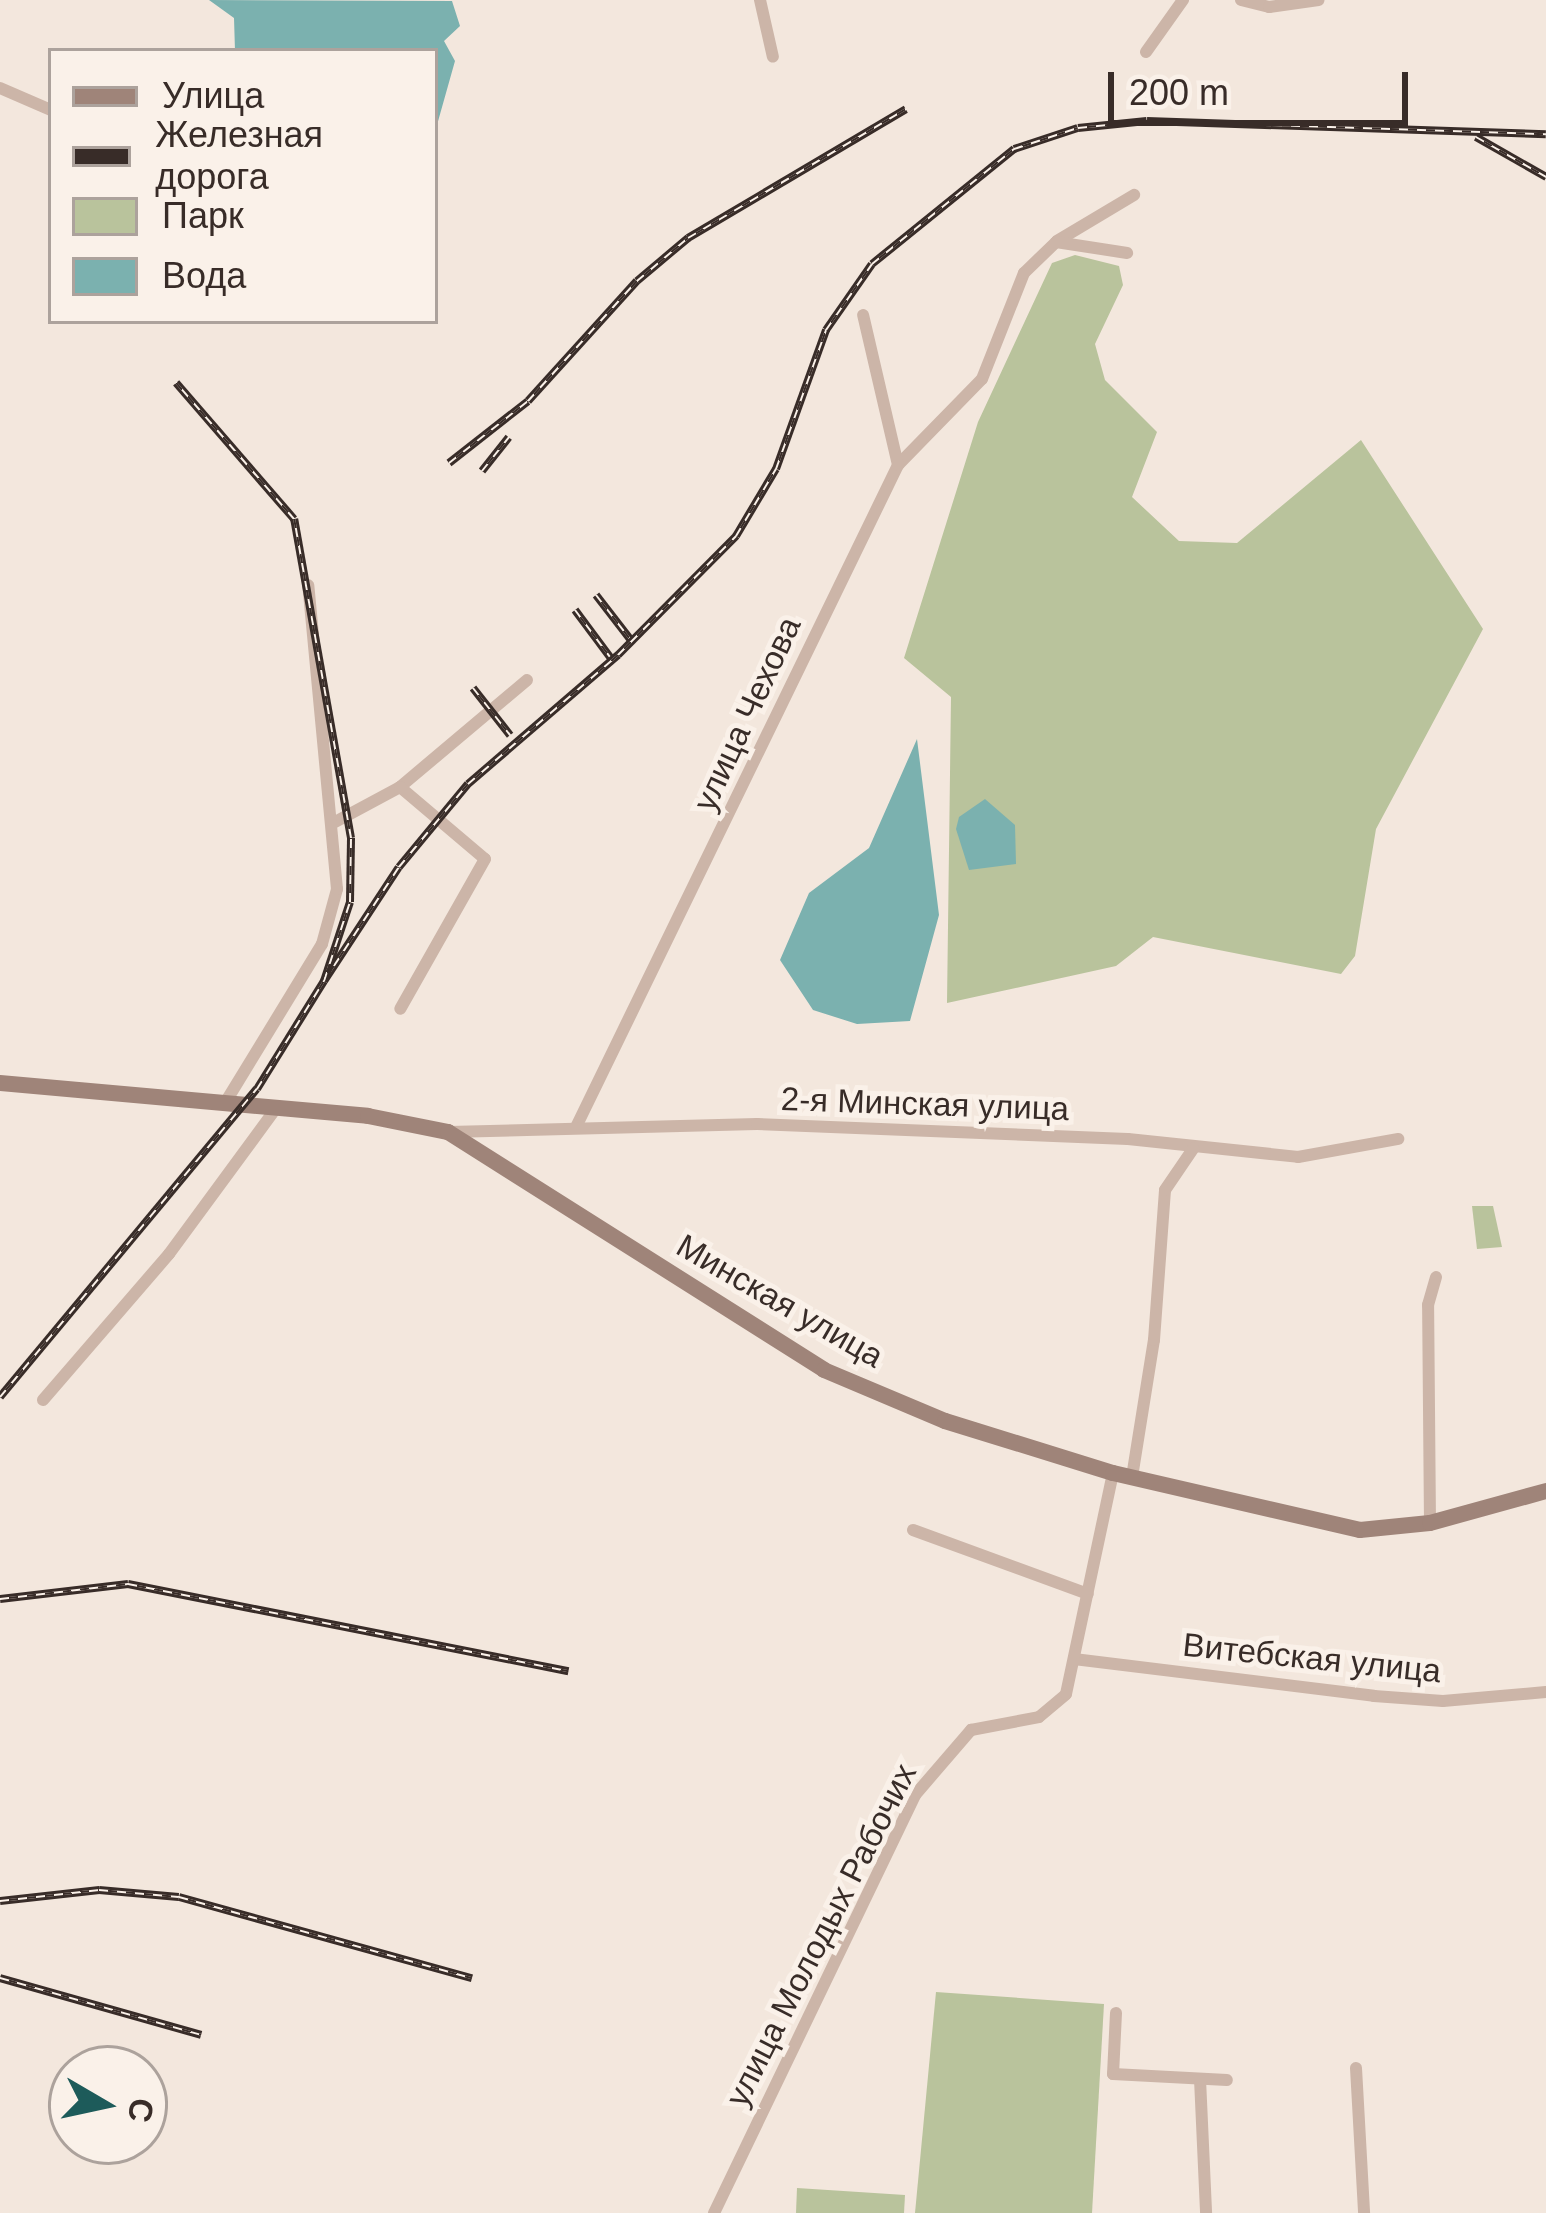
<!DOCTYPE html>
<meta charset="utf-8">
<style>
body{margin:0}
#map{position:relative;width:1546px;height:2213px;overflow:hidden;background:#f3e7dd;font-family:Arial,sans-serif}
div>[style]{position:absolute}
.green>*{inset:0;background:#b9c39c}
.water>*{inset:0;background:#7bb1af}
.minor>*{height:12px;margin:-6px;padding:0 6px;transform-origin:6px;border-radius:6px;background:#ccb5a8}
.secondary>*{height:16px;margin:-8px;padding:0 8px;transform-origin:8px;border-radius:8px;background:#9f8479}
.rail>*{height:8px;margin-top:-4px;transform-origin:0;background:repeating-linear-gradient(90deg,#faf1e9 0 9px,#382c28 0 18px);box-sizing:border-box;border-block:3px solid #382c28}
span{translate:-50% -50%;white-space:nowrap;text-align:center;line-height:1.15;-webkit-text-stroke:10px #faf1e9;paint-order:stroke}
.street-label{font-size:33px;color:#382c28}
.legend{position:absolute;left:48px;top:48px;width:390px;height:276px;box-sizing:border-box;background:#faf1e9;border:3px solid #aca29c;margin:0;padding:15px 21px;list-style:none;font-size:36px;color:#382c28}
.legend li{display:flex;align-items:center;gap:24px;height:60px}
.legend b{width:60px;border:3px solid #aca29c}
.north{position:absolute;left:48px;top:2045px;width:120px;height:120px;box-sizing:border-box;background:#faf1e9;border:3px solid #aca29c;border-radius:50%;rotate:99deg;font-size:33px;font-weight:700;line-height:48px;text-align:center;color:#382c28}
.north::after{content:'';display:block;margin:auto;width:42px;height:54px;background:#1d5b5a;clip-path:polygon(50% 0,100% 100%,50% 72%,0 100%)}
.scale{position:absolute;left:1108px;top:72px;width:300px;height:54px;box-sizing:border-box;border:6px solid #382c28;border-top:0;padding-left:15px;font-size:36px;line-height:42px;white-space:nowrap;color:#382c28;-webkit-text-stroke:9px #faf1e9;paint-order:stroke}
</style>
<div id="map">
<div class="green">
<div style="clip-path:polygon(1075px 255px,1119px 266px,1123px 285px,1095px 344px,1105px 380px,1157px 432px,1132px 497px,1179px 541px,1237px 543px,1361px 440px,1483px 629px,1376px 829px,1355px 956px,1341px 974px,1153px 937px,1116px 966px,947px 1003px,951px 697px,904px 658px,978px 422px,1052px 263px)"></div>
<div style="clip-path:polygon(1472px 1206px,1493px 1206px,1502px 1247px,1477px 1249px)"></div>
<div style="clip-path:polygon(936px 1992px,1104px 2004px,1092px 2213px,915px 2213px)"></div>
<div style="clip-path:polygon(797px 2188px,905px 2195px,904px 2213px,796px 2213px)"></div>
</div>
<div class="water">
<div style="clip-path:polygon(209px 0,452px 1px,460px 26px,444px 41px,455px 61px,435px 132px,435px 51px,235px 51px,234px 18px)"></div>
<div style="clip-path:polygon(917px 739px,939px 915px,910px 1021px,857px 1024px,813px 1010px,780px 960px,809px 893px,869px 848px)"></div>
<div style="clip-path:polygon(985px 799px,1015px 825px,1016px 864px,969px 870px,956px 829px,959px 817px)"></div>
</div>
<div class="minor">
<div style="left:760px;top:0;width:58px;rotate:77.2deg"></div>
<div style="left:1241px;top:0;width:29px;rotate:14deg"></div>
<div style="left:1269px;top:7px;width:50px;rotate:-8deg"></div>
<div style="left:1146px;top:52px;width:64px;rotate:-54.6deg"></div>
<div style="left:0;top:88px;width:56px;rotate:23.3deg"></div>
<div style="left:1057px;top:241px;width:90px;rotate:-30.9deg"></div>
<div style="left:898px;top:465px;width:120px;rotate:-45.7deg"></div>
<div style="left:982px;top:379px;width:114px;rotate:-68.4deg"></div>
<div style="left:1024px;top:273px;width:45px;rotate:-44.1deg"></div>
<div style="left:1056px;top:242px;width:72px;rotate:8.8deg"></div>
<div style="left:400px;top:787px;width:166px;rotate:-40.1deg"></div>
<div style="left:335px;top:822px;width:74px;rotate:-28.3deg"></div>
<div style="left:400px;top:787px;width:111px;rotate:40.3deg"></div>
<div style="left:485px;top:859px;width:172px;rotate:119.5deg"></div>
<div style="left:225px;top:1103px;width:186px;rotate:-58.6deg"></div>
<div style="left:322px;top:944px;width:57px;rotate:-74.7deg"></div>
<div style="left:337px;top:889px;width:305px;rotate:-95.4deg"></div>
<div style="left:577px;top:1125px;width:734px;rotate:-64.06deg"></div>
<div style="left:898px;top:465px;width:154px;rotate:-103.1deg"></div>
<div style="left:449px;top:1132px;width:308px;rotate:-1.5deg"></div>
<div style="left:757px;top:1124px;width:371px;rotate:2.3deg"></div>
<div style="left:1128px;top:1139px;width:171px;rotate:6deg"></div>
<div style="left:1298px;top:1157px;width:102px;rotate:-10.2deg"></div>
<div style="left:43px;top:1400px;width:193px;rotate:-49.2deg"></div>
<div style="left:169px;top:1254px;width:182px;rotate:-53.7deg"></div>
<div style="left:1132px;top:1477px;width:139px;rotate:-80.9deg"></div>
<div style="left:1154px;top:1340px;width:150px;rotate:-85.8deg"></div>
<div style="left:1165px;top:1190px;width:50px;rotate:-55.7deg"></div>
<div style="left:1430px;top:1523px;width:218px;rotate:-90.5deg"></div>
<div style="left:1428px;top:1305px;width:29px;rotate:-74deg"></div>
<div style="left:913px;top:1530px;width:186px;rotate:20.1deg"></div>
<div style="left:1074px;top:1659px;width:302px;rotate:7deg"></div>
<div style="left:1374px;top:1696px;width:69px;rotate:4.1deg"></div>
<div style="left:1443px;top:1701px;width:103px;rotate:-5deg"></div>
<div style="left:1116px;top:2013px;width:61px;rotate:92.8deg"></div>
<div style="left:1113px;top:2074px;width:114px;rotate:3deg"></div>
<div style="left:1356px;top:2068px;width:145px;rotate:86.8deg"></div>
<div style="left:1200px;top:2079px;width:134px;rotate:87.4deg"></div>
<div style="left:714px;top:2213px;width:464px;rotate:-64.3deg"></div>
<div style="left:915px;top:1795px;width:86px;rotate:-49.3deg"></div>
<div style="left:971px;top:1730px;width:69px;rotate:-10.8deg"></div>
<div style="left:1039px;top:1717px;width:35px;rotate:-40deg"></div>
<div style="left:1066px;top:1694px;width:226px;rotate:-78deg"></div>
</div>
<div class="secondary">
<div style="left:0;top:1083px;width:369px;rotate:5.1deg"></div>
<div style="left:368px;top:1116px;width:82px;rotate:11.3deg"></div>
<div style="left:448px;top:1132px;width:445px;rotate:32.3deg"></div>
<div style="left:824px;top:1370px;width:131px;rotate:22.9deg"></div>
<div style="left:945px;top:1421px;width:176px;rotate:17.2deg"></div>
<div style="left:1113px;top:1473px;width:253px;rotate:13deg"></div>
<div style="left:1360px;top:1530px;width:70px;rotate:-5.7deg"></div>
<div style="left:1430px;top:1523px;width:120px;rotate:-15.4deg"></div>
</div>
<div class="rail">
<div style="left:1476px;top:137px;width:81px;rotate:29.7deg"></div>
<div style="left:449px;top:463px;width:100px;rotate:-38.1deg"></div>
<div style="left:528px;top:401px;width:162px;rotate:-47.8deg"></div>
<div style="left:637px;top:281px;width:67px;rotate:-40.1deg"></div>
<div style="left:688px;top:238px;width:253px;rotate:-30.6deg"></div>
<div style="left:482px;top:471px;width:43px;rotate:-51.5deg"></div>
<div style="left:596px;top:595px;width:56px;rotate:52.3deg"></div>
<div style="left:575px;top:610px;width:59px;rotate:53.3deg"></div>
<div style="left:473px;top:688px;width:60px;rotate:51.8deg"></div>
<div style="left:324px;top:981px;width:136px;rotate:-56.7deg"></div>
<div style="left:399px;top:867px;width:108px;rotate:-50.3deg"></div>
<div style="left:468px;top:784px;width:198px;rotate:-40.7deg"></div>
<div style="left:618px;top:655px;width:168px;rotate:-45.2deg"></div>
<div style="left:736px;top:536px;width:78px;rotate:-59.2deg"></div>
<div style="left:776px;top:469px;width:148px;rotate:-70.2deg"></div>
<div style="left:826px;top:330px;width:80px;rotate:-55.1deg"></div>
<div style="left:872px;top:264px;width:183px;rotate:-39deg"></div>
<div style="left:1014px;top:149px;width:67px;rotate:-18.2deg"></div>
<div style="left:1078px;top:128px;width:69px;rotate:-5.8deg"></div>
<div style="left:1147px;top:121px;width:399px;rotate:1.9deg"></div>
<div style="left:0;top:1397px;width:401px;rotate:-50.2deg"></div>
<div style="left:257px;top:1089px;width:127px;rotate:-58.2deg"></div>
<div style="left:324px;top:981px;width:83px;rotate:-71.8deg"></div>
<div style="left:350px;top:902px;width:64px;rotate:-89.1deg"></div>
<div style="left:351px;top:838px;width:324px;rotate:-100.1deg"></div>
<div style="left:294px;top:519px;width:180px;rotate:-130.9deg"></div>
<div style="left:0;top:1599px;width:129px;rotate:-6.7deg"></div>
<div style="left:128px;top:1584px;width:449px;rotate:11.2deg"></div>
<div style="left:0;top:1901px;width:100px;rotate:-6.3deg"></div>
<div style="left:99px;top:1890px;width:80px;rotate:5deg"></div>
<div style="left:179px;top:1897px;width:304px;rotate:15.5deg"></div>
<div style="left:0;top:1978px;width:209px;rotate:15.8deg"></div>
</div>
<div class="street-label">
<span style="left:747px;top:714px;rotate:-65deg">улица Чехова</span>
<span style="left:925px;top:1104px;rotate:2deg">2-я Минская улица</span>
<span style="left:780px;top:1301px;rotate:30deg">Минская улица</span>
<span style="left:1312px;top:1658px;rotate:6deg">Витебская улица</span>
<span style="left:821px;top:1935px;rotate:-63deg">улица Молодых Рабочих</span>
</div>
<ul class="legend">
<li><b style="height:15px;background:#9f8479"></b>Улица</li>
<li><b style="height:15px;background:#382c28"></b>Железная дорога</li>
<li><b style="height:33px;background:#b9c39c"></b>Парк</li>
<li><b style="height:33px;background:#7bb1af"></b>Вода</li>
</ul>
<div class="north">С</div>
<div class="scale">200 m</div>
</div>
